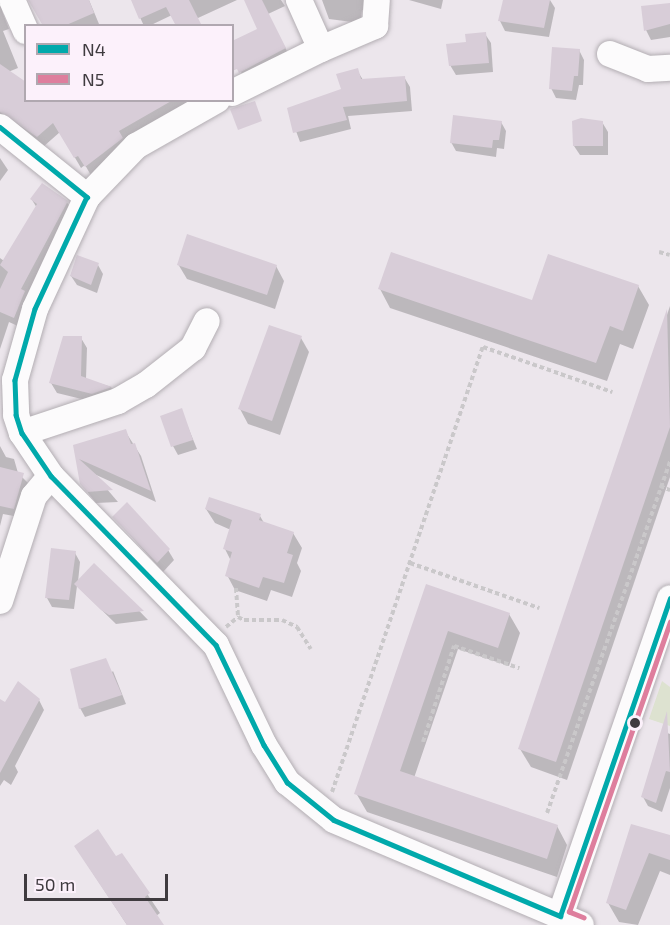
<!DOCTYPE html>
<style>
body{margin:0}
#map{position:relative;width:670px;height:925px;overflow:hidden;background:#ece6ec;font-family:"Exo 2",sans-serif}
div>[style]{position:absolute}
.green>*{inset:0;background:#dde2d0}
.shadow>*{inset:0;background:#0003}
.building>*{inset:0;background:#d8cdd8}
.path>*{height:4px;margin-top:-2px;transform-origin:0;background:repeating-linear-gradient(90deg,#cac8ca 0 4.5px,transparent 0 7.5px)}
.roads{filter:drop-shadow(0 0 2px #b3aeb3) drop-shadow(0 0 2px #b3aeb3)}
.minor>*{height:26px;margin:-13px;padding:0 13px;transform-origin:13px;border-radius:13px;background:#fcfbfc}
.bus-1>*{height:4.5px;margin:-2.25px;padding:0 2.25px;transform-origin:2.25px;border-radius:2.25px;background:#00a9ab}
.bus-2>*{height:4.5px;margin:-2.25px;padding:0 2.25px;transform-origin:2.25px;border-radius:2.25px;background:#de7e9d}
.dots>*{width:16px;height:16px;translate:-50% -50%;box-sizing:border-box;border:3px solid #fcf1fb;border-radius:50%}
span{translate:-50% -50%;white-space:nowrap;text-align:center;line-height:1.15;-webkit-text-stroke:4.5px #fcf1fb;paint-order:stroke}
.legend{position:absolute;left:24px;top:24px;width:210px;height:78px;box-sizing:border-box;background:#fcf1fb;border:2px solid #b0a8b0;margin:0;padding:8px 10px;list-style:none;font-size:18px;color:#3f3b3f}
.legend li{display:flex;align-items:center;gap:12px;height:30px}
.legend b{width:30px;border:2px solid #b0a8b0}
.scale{position:absolute;left:24px;top:874px;width:144px;height:27px;box-sizing:border-box;border:3px solid #3f3b3f;border-top:0;padding-left:8px;font-size:18px;line-height:21px;white-space:nowrap;color:#3f3b3f;-webkit-text-stroke:4px #fcf1fb;paint-order:stroke}
</style>
<div id="map">
<div class="green">
<div style="clip-path:polygon(662px 681px,670px 687px,670px 726px,649px 719px)"></div>
</div>
<div class="shadow">
<div style="clip-path:polygon(0 0,5px 2px,2px 11px,9px 29px,3px 31px,18px 68px,8px 72px,26px 100px,194px 100px,92px 177px,85px 165px,81px 168px,60px 132px,43px 147px,0 126px)"></div>
<div style="clip-path:polygon(29px 0,89px 0,99px 24px,44px 26px)"></div>
<div style="clip-path:polygon(132px 0,237px 0,198px 18px,172px 15px,149px 26px,144px 26px)"></div>
<div style="clip-path:polygon(246px 0,281px 0,285px 6px,268px 14px,290px 57px,246px 81px,241px 72px,259px 30px)"></div>
<div style="clip-path:polygon(322px 0,375px 0,369px 11px,362px 10px,360px 23px,329px 19px)"></div>
<div style="clip-path:polygon(409px 0,443px 0,441px 9px)"></div>
<div style="clip-path:polygon(504px 0,550px 0,555px 8px,549px 37px,505px 31px,500px 21px)"></div>
<div style="clip-path:polygon(670px 6px,670px 37px,651px 40px,646px 30px)"></div>
<div style="clip-path:polygon(485px 34px,491px 43px,493px 72px,456px 75px,450px 65px,467px 44px)"></div>
<div style="clip-path:polygon(579px 50px,584px 60px,583px 85px,579px 85px,576px 100px,556px 98px,551px 88px)"></div>
<div style="clip-path:polygon(357px 70px,363px 80px,404px 77px,410px 87px,412px 111px,348px 116px,351px 129px,300px 142px,288px 109px,342px 90px)"></div>
<div style="clip-path:polygon(501px 122px,506px 131px,504px 149px,497px 148px,496px 157px,456px 151px,451px 142px)"></div>
<div style="clip-path:polygon(602px 122px,608px 132px,608px 155px,580px 155px,574px 146px)"></div>
<div style="clip-path:polygon(0 158px,8px 170px,0 181px)"></div>
<div style="clip-path:polygon(43px 185px,67px 202px,73px 213px,20px 327px,9px 322px,0 349px,0 258px,4px 261px,37px 208px,32px 200px)"></div>
<div style="clip-path:polygon(178px 264px,276px 266px,284px 281px,275px 309px,187px 279px)"></div>
<div style="clip-path:polygon(98px 265px,103px 274px,97px 293px,77px 285px,71px 276px)"></div>
<div style="clip-path:polygon(638px 286px,649px 305px,633px 349px,620px 344px,607px 381px,390px 308px,380px 289px,533px 302px)"></div>
<div style="clip-path:polygon(670px 306px,670px 477px,567px 780px,531px 767px,520px 749px)"></div>
<div style="clip-path:polygon(81px 338px,87px 348px,86px 379px,111px 387px,116px 396px,98px 403px,57px 393px,51px 383px)"></div>
<div style="clip-path:polygon(301px 338px,309px 352px,280px 435px,248px 424px,240px 409px)"></div>
<div style="clip-path:polygon(181px 410px,197px 449px,178px 455px,173px 446px)"></div>
<div style="clip-path:polygon(125px 431px,141px 456px,156px 502px,94px 474px,118px 502px,96px 503px,81px 484px,75px 446px)"></div>
<div style="clip-path:polygon(0 446px,6px 457px,14px 459px,18px 473px,28px 483px,19px 517px,3px 514px,0 526px)"></div>
<div style="clip-path:polygon(206px 509px,260px 516px,264px 523px,293px 533px,302px 548px,297px 563px,301px 571px,292px 597px,271px 590px,267px 601px,235px 590px,227px 575px,231px 561px,225px 549px,231px 530px,215px 523px)"></div>
<div style="clip-path:polygon(114px 517px,168px 550px,174px 560px,163px 572px)"></div>
<div style="clip-path:polygon(75px 553px,80px 562px,78px 582px,95px 565px,148px 620px,116px 624px,77px 586px,74px 609px,52px 607px,47px 598px)"></div>
<div style="clip-path:polygon(427px 586px,509px 614px,520px 633px,509px 666px,458px 649px,414px 778px,557px 826px,567px 845px,557px 877px,367px 812px,356px 793px)"></div>
<div style="clip-path:polygon(113px 671px,126px 704px,85px 717px,80px 708px)"></div>
<div style="clip-path:polygon(39px 700px,44px 710px,15px 766px,18px 772px,11px 785px,4px 780px,0 786px,0 701px,6px 704px)"></div>
<div style="clip-path:polygon(662px 731px,670px 734px,670px 788px,662px 812px,648px 806px,643px 797px)"></div>
<div style="clip-path:polygon(632px 826px,670px 838px,670px 875px,660px 871px,638px 925px,619px 922px,608px 903px)"></div>
<div style="clip-path:polygon(75px 846px,116px 858px,121px 855px,160px 913px,156px 916px,162px 925px,127px 925px)"></div>
</div>
<div class="building">
<div style="clip-path:polygon(28px 0,89px 0,94px 13px,64px 26px,43px 26px)"></div>
<div style="clip-path:polygon(131px 0,189px 0,202px 26px,176px 26px,166px 7px,139px 19px)"></div>
<div style="clip-path:polygon(244px 0,262px 0,286px 48px,239px 73px,237px 69px,232px 71px,232px 41px,257px 29px)"></div>
<div style="clip-path:polygon(503px 0,550px 0,544px 28px,498px 21px)"></div>
<div style="clip-path:polygon(670px 3px,670px 24px,644px 31px,641px 6px)"></div>
<div style="clip-path:polygon(486px 32px,489px 63px,449px 66px,446px 44px,466px 42px,465px 34px)"></div>
<div style="clip-path:polygon(552px 47px,580px 49px,578px 76px,574px 76px,572px 91px,549px 89px)"></div>
<div style="clip-path:polygon(0 64px,26px 82px,26px 100px,173px 100px,119px 131px,123px 138px,85px 167px,78px 156px,74px 158px,53px 123px,37px 137px,0 112px)"></div>
<div style="clip-path:polygon(358px 68px,361px 79px,405px 76px,407px 101px,343px 107px,347px 120px,293px 133px,287px 108px,341px 89px,336px 74px)"></div>
<div style="clip-path:polygon(255px 101px,262px 121px,238px 130px,230px 109px)"></div>
<div style="clip-path:polygon(453px 115px,502px 121px,499px 140px,493px 140px,492px 148px,450px 143px)"></div>
<div style="clip-path:polygon(581px 118px,603px 121px,603px 146px,573px 146px,572px 121px)"></div>
<div style="clip-path:polygon(42px 183px,68px 201px,21px 289px,25px 291px,14px 318px,0 312px,0 289px,8px 272px,0 265px,37px 204px,30px 199px)"></div>
<div style="clip-path:polygon(187px 234px,277px 265px,267px 295px,177px 265px)"></div>
<div style="clip-path:polygon(391px 252px,532px 300px,548px 254px,639px 285px,623px 331px,610px 326px,596px 363px,378px 289px)"></div>
<div style="clip-path:polygon(77px 255px,99px 263px,91px 285px,70px 276px)"></div>
<div style="clip-path:polygon(667px 309px,670px 427px,556px 762px,518px 749px)"></div>
<div style="clip-path:polygon(269px 325px,302px 336px,272px 421px,238px 409px)"></div>
<div style="clip-path:polygon(63px 336px,82px 336px,81px 376px,112px 387px,92px 394px,49px 383px)"></div>
<div style="clip-path:polygon(182px 408px,193px 440px,171px 447px,160px 416px)"></div>
<div style="clip-path:polygon(126px 429px,131px 444px,135px 443px,151px 491px,79px 459px,113px 490px,87px 492px,80px 484px,73px 445px)"></div>
<div style="clip-path:polygon(0 467px,24px 473px,14px 509px,0 506px)"></div>
<div style="clip-path:polygon(209px 497px,261px 514px,259px 520px,294px 532px,287px 553px,293px 555px,284px 583px,263px 577px,259px 588px,225px 576px,232px 552px,223px 549px,232px 520px,205px 509px)"></div>
<div style="clip-path:polygon(127px 502px,170px 549px,157px 563px,112px 517px)"></div>
<div style="clip-path:polygon(51px 548px,76px 551px,69px 600px,45px 598px)"></div>
<div style="clip-path:polygon(94px 563px,144px 611px,109px 615px,101px 610px,74px 584px)"></div>
<div style="clip-path:polygon(426px 584px,510px 613px,498px 648px,448px 631px,400px 771px,558px 825px,547px 859px,354px 794px)"></div>
<div style="clip-path:polygon(106px 658px,122px 695px,79px 709px,70px 669px)"></div>
<div style="clip-path:polygon(18px 681px,40px 699px,0 773px,0 699px,5px 702px)"></div>
<div style="clip-path:polygon(667px 711px,670px 772px,666px 771px,656px 803px,641px 797px)"></div>
<div style="clip-path:polygon(631px 824px,670px 835px,670px 860px,649px 853px,626px 910px,606px 903px)"></div>
<div style="clip-path:polygon(98px 829px,116px 856px,122px 853px,150px 893px,145px 897px,164px 925px,127px 925px,74px 846px)"></div>
</div>
<div class="path">
<div style="left:659px;top:252px;width:11px;rotate:15deg"></div>
<div style="left:660px;top:486px;width:11px;rotate:22deg"></div>
<div style="left:410px;top:563px;width:137px;rotate:19.2deg"></div>
<div style="left:236px;top:588px;width:29px;rotate:86deg"></div>
<div style="left:238px;top:617px;width:7px;rotate:27deg"></div>
<div style="left:244px;top:620px;width:38px"></div>
<div style="left:282px;top:620px;width:17px;rotate:25deg"></div>
<div style="left:297px;top:627px;width:26px;rotate:58deg"></div>
<div style="left:226px;top:627px;width:16px;rotate:-40deg"></div>
<div style="left:423px;top:742px;width:101px;rotate:-72.1deg"></div>
<div style="left:454px;top:646px;width:69px;rotate:18.7deg"></div>
<div style="left:332px;top:792px;width:470px;rotate:-71.3deg"></div>
<div style="left:483px;top:347px;width:137px;rotate:19.2deg"></div>
<div style="left:547px;top:813px;width:373px;rotate:-70.7deg"></div>
</div>
<div class="roads">
<div class="minor">
<div style="left:12px;top:0;width:34px;rotate:66deg"></div>
<div style="left:321px;top:49px;width:59px;rotate:-23.1deg"></div>
<div style="left:375px;top:26px;width:26px;rotate:-86deg"></div>
<div style="left:610px;top:54px;width:41px;rotate:21.5deg"></div>
<div style="left:648px;top:69px;width:22px;rotate:-3deg"></div>
<div style="left:232px;top:93px;width:99px;rotate:-26.3deg"></div>
<div style="left:321px;top:49px;width:54px;rotate:-114.2deg"></div>
<div style="left:217px;top:100px;width:93px;rotate:150.4deg"></div>
<div style="left:136px;top:146px;width:71px;rotate:133.9deg"></div>
<div style="left:87px;top:197px;width:123px;rotate:114.9deg"></div>
<div style="left:35px;top:309px;width:74px;rotate:105.7deg"></div>
<div style="left:15px;top:380px;width:35px;rotate:88deg"></div>
<div style="left:16px;top:415px;width:19px;rotate:72deg"></div>
<div style="left:22px;top:433px;width:52px;rotate:56deg"></div>
<div style="left:51px;top:476px;width:236px;rotate:45.7deg"></div>
<div style="left:216px;top:645px;width:111px;rotate:64.4deg"></div>
<div style="left:264px;top:745px;width:44px;rotate:58.1deg"></div>
<div style="left:287px;top:782px;width:60px;rotate:39deg"></div>
<div style="left:334px;top:820px;width:268px;rotate:23deg"></div>
<div style="left:0;top:127px;width:112px;rotate:38.8deg"></div>
<div style="left:22px;top:433px;width:101px;rotate:-18.4deg"></div>
<div style="left:118px;top:401px;width:32px;rotate:-30deg"></div>
<div style="left:146px;top:385px;width:60px;rotate:-38.2deg"></div>
<div style="left:193px;top:348px;width:30px;rotate:-63deg"></div>
<div style="left:0;top:601px;width:110px;rotate:-72.1deg"></div>
<div style="left:34px;top:496px;width:26px;rotate:-50deg"></div>
<div style="left:560px;top:916px;width:336px;rotate:-70.9deg"></div>
</div>
</div>
<div class="bus-1">
<div style="left:0;top:127px;width:112px;rotate:38.8deg"></div>
<div style="left:87px;top:197px;width:123px;rotate:114.9deg"></div>
<div style="left:35px;top:309px;width:74px;rotate:105.7deg"></div>
<div style="left:15px;top:380px;width:35px;rotate:88deg"></div>
<div style="left:16px;top:415px;width:19px;rotate:72deg"></div>
<div style="left:22px;top:433px;width:52px;rotate:56deg"></div>
<div style="left:51px;top:476px;width:236px;rotate:45.7deg"></div>
<div style="left:216px;top:645px;width:111px;rotate:64.4deg"></div>
<div style="left:264px;top:745px;width:44px;rotate:58.1deg"></div>
<div style="left:287px;top:782px;width:60px;rotate:39deg"></div>
<div style="left:334px;top:820px;width:246px;rotate:23deg"></div>
<div style="left:560px;top:916px;width:336px;rotate:-70.9deg"></div>
</div>
<div class="bus-2">
<div style="left:584px;top:918px;width:16px;rotate:-158deg"></div>
<div style="left:569px;top:912px;width:307px;rotate:-70.8deg"></div>
</div>
<div class="dots">
<div style="left:635px;top:723px;background:#3f3b3f"></div>
</div>
<ul class="legend">
<li><b style="height:8px;background:#00a9ab"></b>N4</li>
<li><b style="height:8px;background:#de7e9d"></b>N5</li>
</ul>
<div class="scale">50 m</div>
</div>
